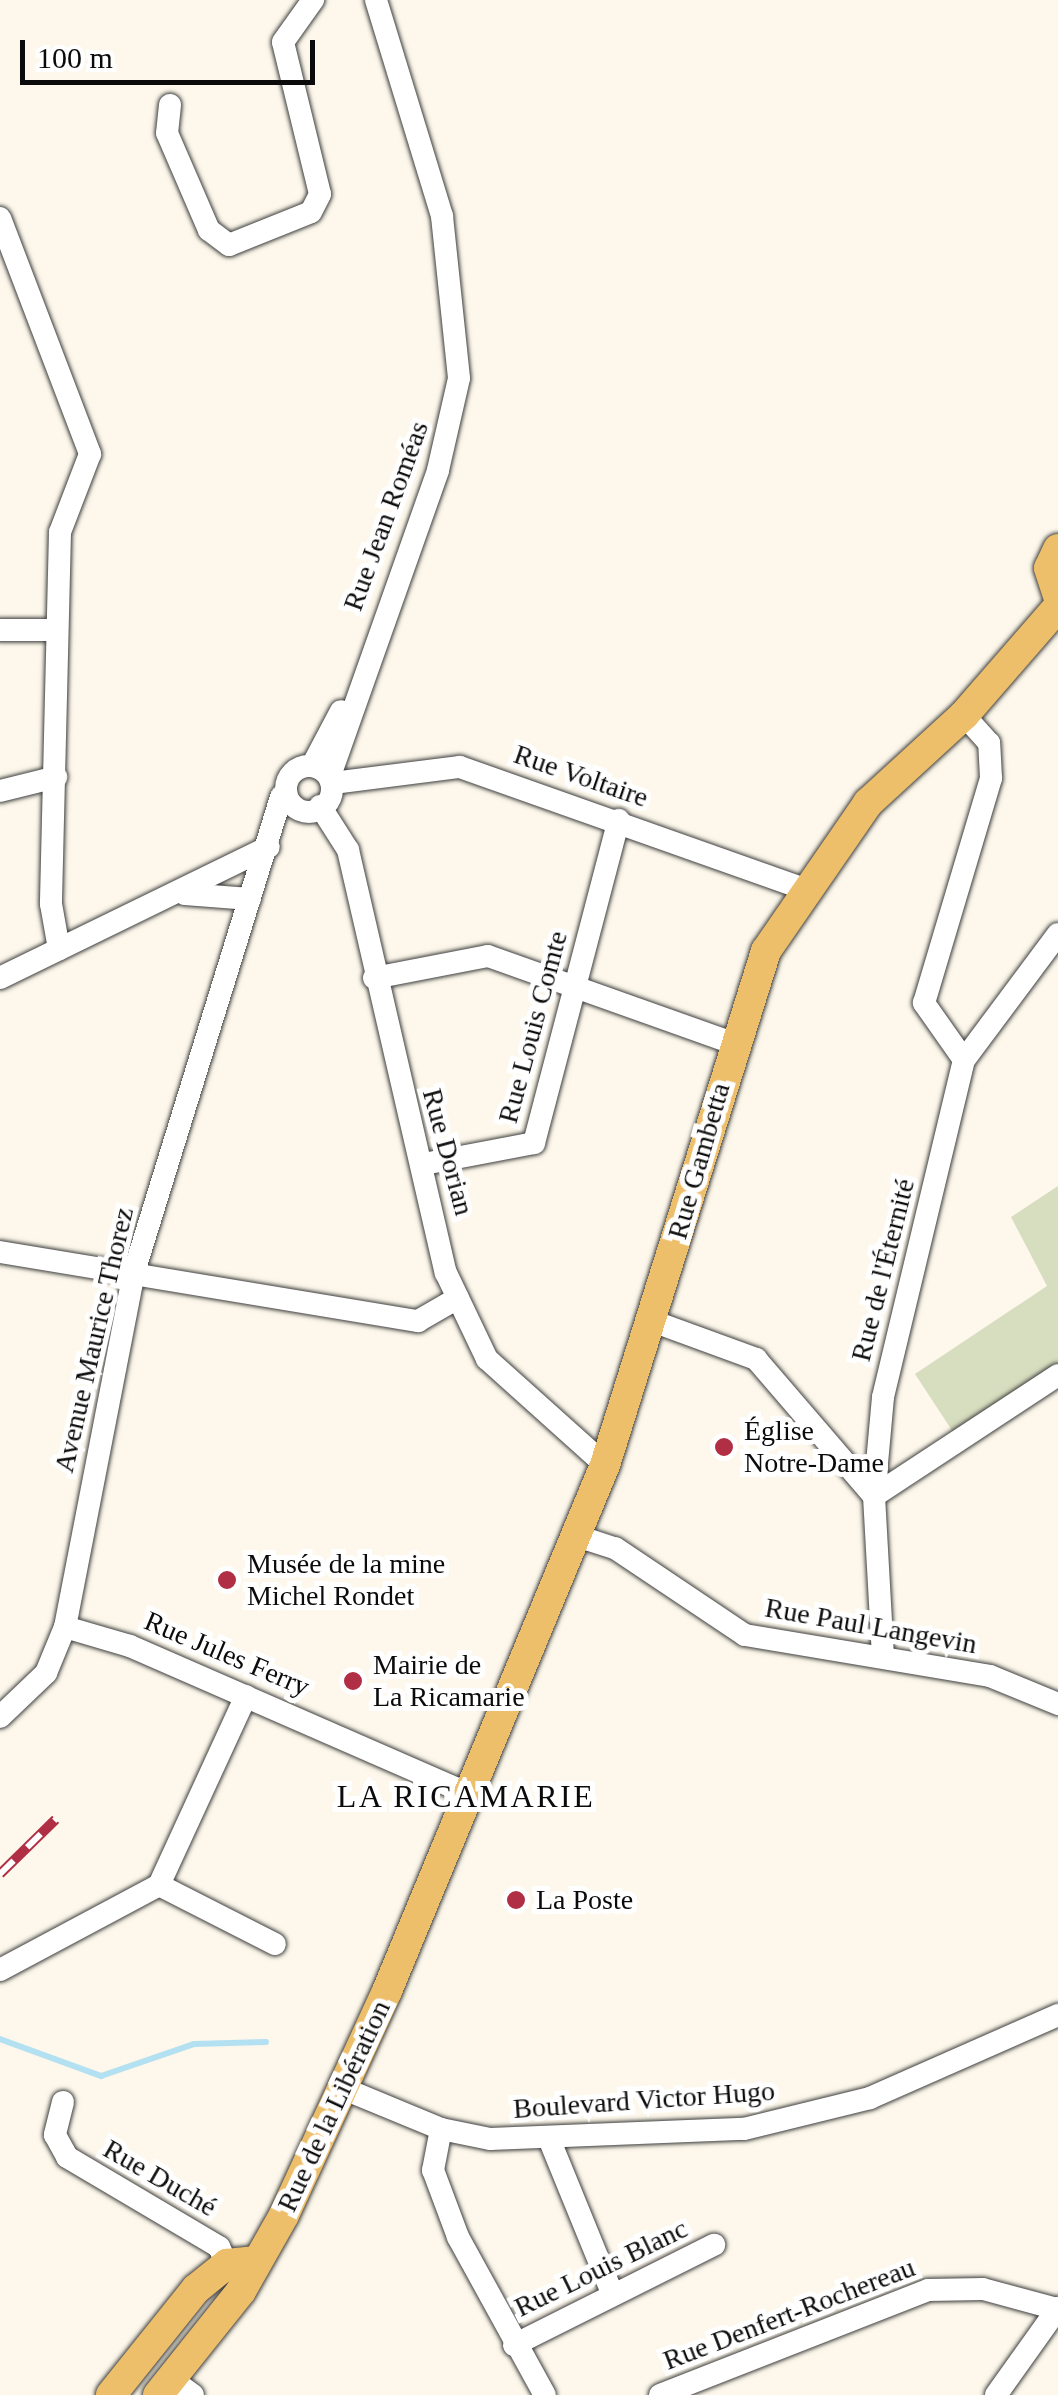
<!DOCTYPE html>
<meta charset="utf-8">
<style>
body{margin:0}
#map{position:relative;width:1058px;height:2395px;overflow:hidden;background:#fdf8eb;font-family:Georgia,serif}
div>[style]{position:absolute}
.cemetery>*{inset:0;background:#d7ddbf}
.stream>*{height:6px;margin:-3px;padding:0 3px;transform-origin:3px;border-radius:3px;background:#b4e1f1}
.roads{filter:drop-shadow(0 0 2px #3e3e3e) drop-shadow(0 0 2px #3e3e3e)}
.minor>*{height:22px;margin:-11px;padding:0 11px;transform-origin:11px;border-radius:11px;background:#fff}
.minor>.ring{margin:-11px;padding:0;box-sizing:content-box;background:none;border:22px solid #fff;border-radius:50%}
.major>*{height:30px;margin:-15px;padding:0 15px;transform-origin:15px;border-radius:15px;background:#eebf6b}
.rail>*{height:10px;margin-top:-5px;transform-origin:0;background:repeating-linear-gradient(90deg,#fff 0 19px,#b02f44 0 38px);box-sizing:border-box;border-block:2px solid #b02f44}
.dots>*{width:28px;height:28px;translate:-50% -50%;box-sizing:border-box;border:5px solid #fff;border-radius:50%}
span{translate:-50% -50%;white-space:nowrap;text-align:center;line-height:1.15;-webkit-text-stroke:10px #fff;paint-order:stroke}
.street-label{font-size:28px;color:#0b0b0b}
.poi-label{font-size:28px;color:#0b0b0b}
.left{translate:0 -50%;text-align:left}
.quarter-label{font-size:32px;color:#0b0b0b;letter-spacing:2.5px}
.scale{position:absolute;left:20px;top:40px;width:295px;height:45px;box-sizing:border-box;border:5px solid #0b0b0b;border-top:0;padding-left:12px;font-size:30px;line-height:35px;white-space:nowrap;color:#0b0b0b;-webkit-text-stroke:8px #fff;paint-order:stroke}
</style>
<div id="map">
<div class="cemetery">
<div style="clip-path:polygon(1058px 1186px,1058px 1365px,955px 1435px,915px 1374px,1047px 1286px,1011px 1217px)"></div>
</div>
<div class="stream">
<div style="left:0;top:2039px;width:108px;rotate:20.1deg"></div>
<div style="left:101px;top:2076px;width:98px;rotate:-19deg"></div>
<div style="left:194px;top:2044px;width:72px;rotate:-1.6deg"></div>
</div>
<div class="roads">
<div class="minor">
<div style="left:170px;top:105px;width:28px;rotate:96deg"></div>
<div style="left:167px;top:133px;width:106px;rotate:66.6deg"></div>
<div style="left:209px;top:230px;width:25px;rotate:37deg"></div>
<div style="left:229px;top:245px;width:88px;rotate:-21.9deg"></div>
<div style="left:311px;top:212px;width:20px;rotate:-63deg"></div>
<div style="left:320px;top:194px;width:156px;rotate:-103.7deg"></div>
<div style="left:283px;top:42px;width:52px;rotate:-54.5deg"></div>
<div style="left:0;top:218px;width:253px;rotate:69.1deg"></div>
<div style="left:90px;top:454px;width:84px;rotate:111deg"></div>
<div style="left:60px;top:532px;width:372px;rotate:91.4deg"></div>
<div style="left:51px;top:904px;width:46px;rotate:79.9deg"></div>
<div style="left:0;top:630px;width:55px"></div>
<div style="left:312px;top:766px;width:62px;rotate:-62.2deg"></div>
<div class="ring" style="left:286px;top:766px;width:24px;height:24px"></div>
<div style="left:332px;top:770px;width:318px;rotate:-70.5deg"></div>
<div style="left:438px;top:470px;width:94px;rotate:-77.1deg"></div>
<div style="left:459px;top:378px;width:163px;rotate:-96deg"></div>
<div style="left:442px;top:216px;width:226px;rotate:-107deg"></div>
<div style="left:333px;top:783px;width:128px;rotate:-7.2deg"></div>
<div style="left:460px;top:767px;width:363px;rotate:19.5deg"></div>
<div style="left:0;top:791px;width:58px;rotate:-14deg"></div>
<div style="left:320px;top:806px;width:52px;rotate:57.5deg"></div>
<div style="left:348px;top:850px;width:434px;rotate:77deg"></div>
<div style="left:446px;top:1273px;width:95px;rotate:64.5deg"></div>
<div style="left:487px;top:1359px;width:159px;rotate:41.9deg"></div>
<div style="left:185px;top:894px;width:65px;rotate:4.4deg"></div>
<div style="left:0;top:978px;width:299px;rotate:-26deg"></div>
<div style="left:374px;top:978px;width:116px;rotate:-10.9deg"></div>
<div style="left:488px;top:956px;width:260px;rotate:19.6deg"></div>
<div style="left:964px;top:1060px;width:157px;rotate:-53.3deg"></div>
<div style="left:424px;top:1164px;width:112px;rotate:-10.8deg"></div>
<div style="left:534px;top:1143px;width:334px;rotate:-75.3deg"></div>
<div style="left:0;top:1252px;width:424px;rotate:9.4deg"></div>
<div style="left:418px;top:1321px;width:46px;rotate:-29.9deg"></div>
<div style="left:655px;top:1322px;width:108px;rotate:20.1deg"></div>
<div style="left:756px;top:1359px;width:181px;rotate:49.3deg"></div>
<div style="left:874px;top:1496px;width:160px;rotate:86.8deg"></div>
<div style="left:874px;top:1496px;width:99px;rotate:-84.8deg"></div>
<div style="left:883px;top:1397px;width:347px;rotate:-76.5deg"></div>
<div style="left:964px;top:1060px;width:70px;rotate:-125.1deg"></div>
<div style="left:924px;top:1003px;width:235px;rotate:-73.4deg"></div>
<div style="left:991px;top:778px;width:35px;rotate:-93deg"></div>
<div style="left:989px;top:743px;width:38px;rotate:-132deg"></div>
<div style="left:874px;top:1496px;width:220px;rotate:-33.3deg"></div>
<div style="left:577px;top:1536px;width:40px;rotate:18deg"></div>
<div style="left:615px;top:1548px;width:156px;rotate:33.8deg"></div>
<div style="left:745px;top:1635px;width:248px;rotate:9.5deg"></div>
<div style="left:990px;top:1676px;width:74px;rotate:22.4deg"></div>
<div style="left:65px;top:1627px;width:68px;rotate:16.3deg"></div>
<div style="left:130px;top:1646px;width:369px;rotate:23.6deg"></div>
<div style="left:0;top:1717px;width:64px;rotate:-43.7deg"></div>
<div style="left:46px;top:1673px;width:50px;rotate:-67.6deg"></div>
<div style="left:65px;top:1627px;width:362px;rotate:-79deg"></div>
<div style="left:134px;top:1272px;width:498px;rotate:-72.8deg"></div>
<div style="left:159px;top:1885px;width:130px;rotate:27deg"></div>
<div style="left:0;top:1970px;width:180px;rotate:-28.1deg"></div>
<div style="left:159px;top:1885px;width:208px;rotate:-65.3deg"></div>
<div style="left:342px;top:2088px;width:107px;rotate:22.5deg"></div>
<div style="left:441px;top:2129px;width:50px;rotate:11.5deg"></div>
<div style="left:490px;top:2139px;width:254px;rotate:-2.3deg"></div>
<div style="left:744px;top:2129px;width:130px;rotate:-13.8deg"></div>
<div style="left:870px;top:2098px;width:206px;rotate:-23.8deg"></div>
<div style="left:63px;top:2102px;width:34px;rotate:104deg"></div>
<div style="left:55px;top:2135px;width:25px;rotate:61deg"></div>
<div style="left:67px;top:2157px;width:177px;rotate:30.6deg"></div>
<div style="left:219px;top:2247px;width:19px;rotate:65deg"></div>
<div style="left:441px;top:2129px;width:42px;rotate:101deg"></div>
<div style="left:433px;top:2170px;width:72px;rotate:69.5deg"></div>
<div style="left:458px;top:2237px;width:180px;rotate:61.2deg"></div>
<div style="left:550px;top:2141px;width:166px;rotate:67.8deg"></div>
<div style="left:514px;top:2345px;width:224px;rotate:-26.6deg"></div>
<div style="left:171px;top:2379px;width:27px;rotate:36deg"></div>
<div style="left:660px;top:2395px;width:288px;rotate:-21.4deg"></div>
<div style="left:928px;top:2290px;width:55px;rotate:-1deg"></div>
<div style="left:983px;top:2289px;width:77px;rotate:15.1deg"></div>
<div style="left:996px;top:2395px;width:107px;rotate:-54.5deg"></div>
</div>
<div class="major">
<div style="left:1058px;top:549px;width:21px;rotate:115deg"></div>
<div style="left:1049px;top:568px;width:29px;rotate:72deg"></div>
<div style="left:111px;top:2395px;width:136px;rotate:-51.3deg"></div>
<div style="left:196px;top:2289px;width:40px;rotate:-39deg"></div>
<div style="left:227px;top:2264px;width:27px;rotate:-6deg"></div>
<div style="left:158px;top:2395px;width:133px;rotate:-51.4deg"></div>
<div style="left:241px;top:2291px;width:87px;rotate:-60.5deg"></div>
<div style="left:284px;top:2215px;width:247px;rotate:-65.3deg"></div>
<div style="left:387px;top:1991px;width:569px;rotate:-67.49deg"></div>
<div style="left:605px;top:1465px;width:539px;rotate:-72.61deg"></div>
<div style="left:766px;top:951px;width:180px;rotate:-55.4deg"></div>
<div style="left:868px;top:803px;width:130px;rotate:-42.5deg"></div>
<div style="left:964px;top:715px;width:143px;rotate:-49deg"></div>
</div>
</div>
<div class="rail">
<div style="left:0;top:1874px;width:78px;rotate:-44.5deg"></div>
</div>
<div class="dots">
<div style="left:724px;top:1447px;background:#b02f44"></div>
<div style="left:227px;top:1580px;background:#b02f44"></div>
<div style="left:353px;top:1681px;background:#b02f44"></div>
<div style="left:516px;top:1900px;background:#b02f44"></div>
</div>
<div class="street-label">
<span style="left:386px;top:516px;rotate:-70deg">Rue Jean Roméas</span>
<span style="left:581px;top:776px;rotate:19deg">Rue Voltaire</span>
<span style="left:533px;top:1027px;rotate:-75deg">Rue Louis Comte</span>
<span style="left:448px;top:1152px;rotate:75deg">Rue Dorian</span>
<span style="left:699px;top:1161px;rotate:-74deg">Rue Gambetta</span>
<span style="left:883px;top:1270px;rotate:-76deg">Rue de l'Éternité</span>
<span style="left:94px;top:1340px;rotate:-77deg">Avenue Maurice Thorez</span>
<span style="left:871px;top:1626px;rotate:10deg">Rue Paul Langevin</span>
<span style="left:227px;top:1654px;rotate:23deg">Rue Jules Ferry</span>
<span style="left:644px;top:2100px;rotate:-4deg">Boulevard Victor Hugo</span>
<span style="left:334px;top:2106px;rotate:-65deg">Rue de la Libération</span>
<span style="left:160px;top:2178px;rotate:30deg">Rue Duché</span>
<span style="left:601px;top:2268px;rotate:-26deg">Rue Louis Blanc</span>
<span style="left:789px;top:2314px;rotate:-21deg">Rue Denfert-Rochereau</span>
</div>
<div class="poi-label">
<span class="left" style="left:744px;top:1447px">Église<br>Notre-Dame</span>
<span class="left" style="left:247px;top:1580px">Musée de la mine<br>Michel Rondet</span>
<span class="left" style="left:373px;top:1681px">Mairie de<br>La Ricamarie</span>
<span class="left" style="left:536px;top:1900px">La Poste</span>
</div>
<div class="quarter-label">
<span style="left:466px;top:1796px">LA RICAMARIE</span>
</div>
<div class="scale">100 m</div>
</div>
